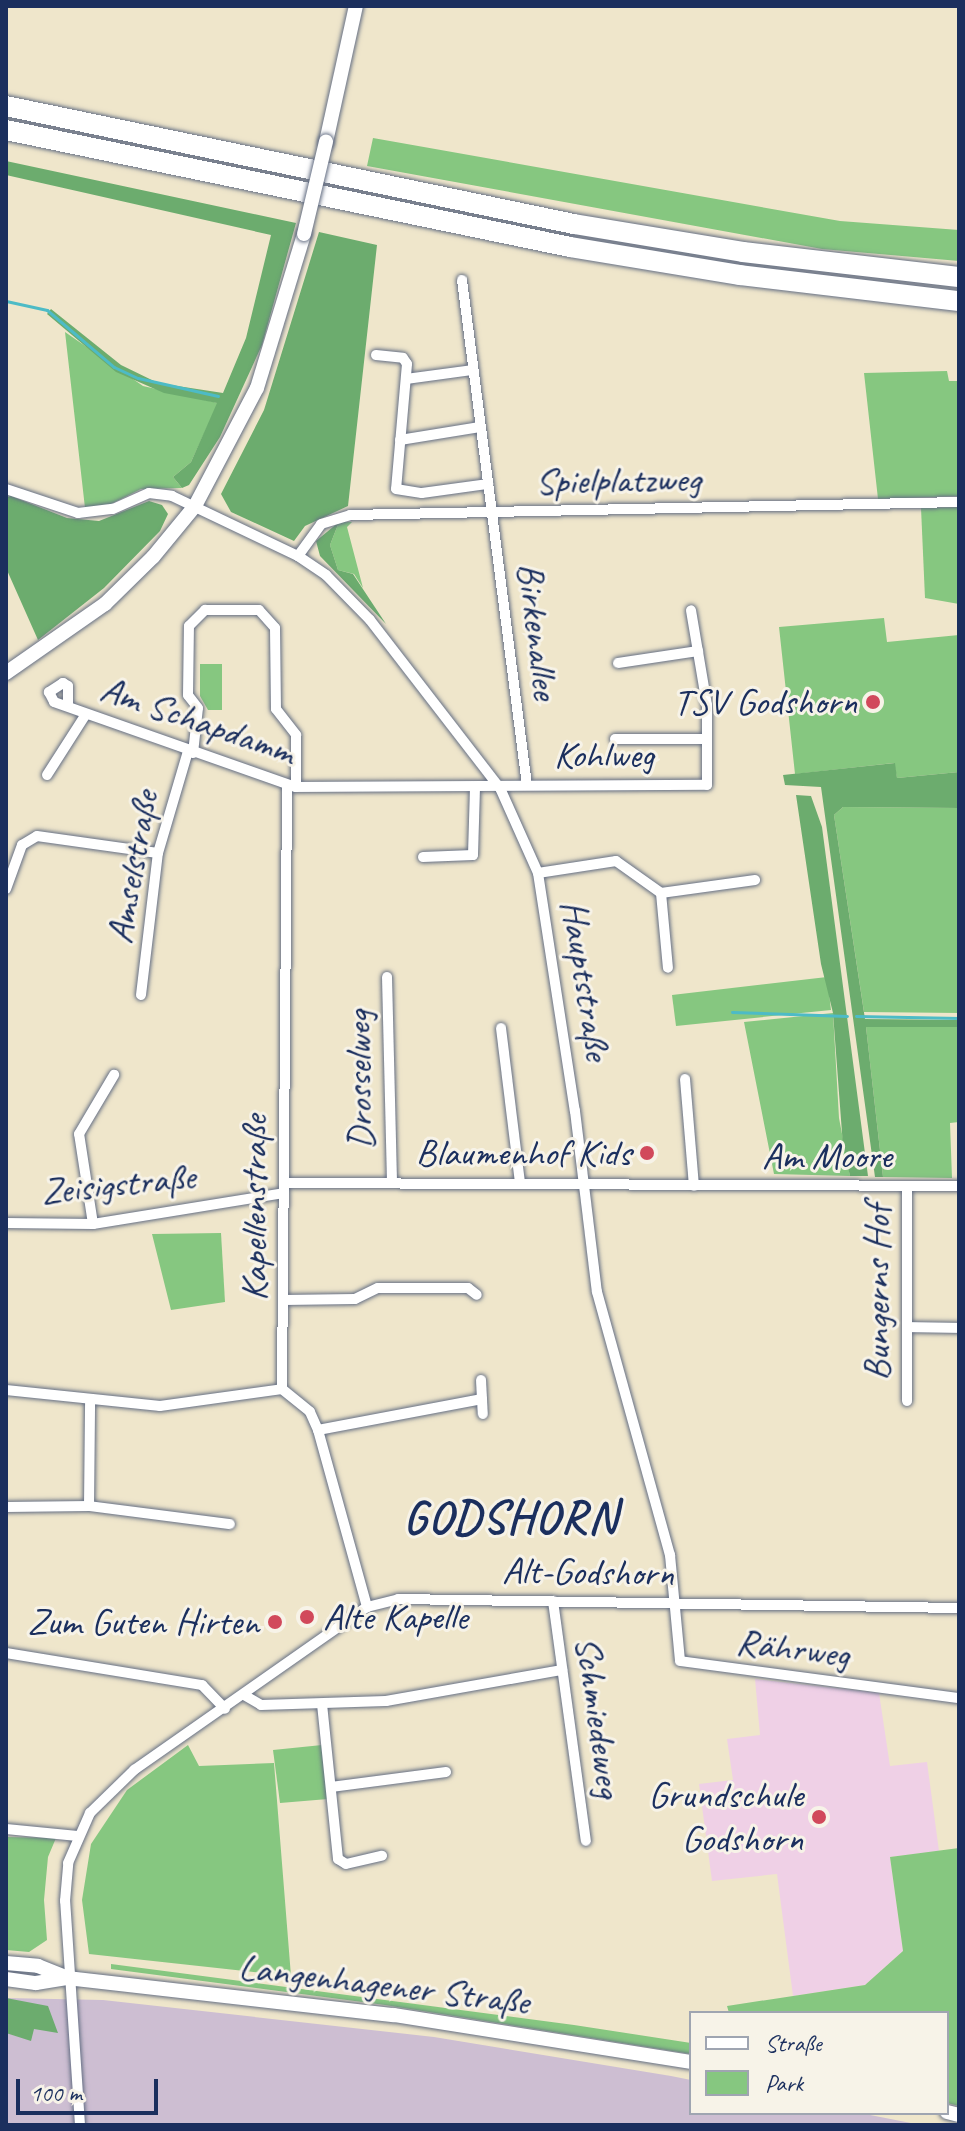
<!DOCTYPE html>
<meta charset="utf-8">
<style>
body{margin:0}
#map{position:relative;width:965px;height:2131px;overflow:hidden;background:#efe6cb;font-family:Caveat,sans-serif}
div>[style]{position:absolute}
.built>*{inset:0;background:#efd0e6}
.industrial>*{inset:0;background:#cdbed2}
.green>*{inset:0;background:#86c780}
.forest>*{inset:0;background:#6cac6e}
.stream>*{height:3px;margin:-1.5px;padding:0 1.5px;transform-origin:1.5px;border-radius:1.5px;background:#4dbbc6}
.roads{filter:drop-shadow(0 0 2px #656f84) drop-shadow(0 0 2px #656f84)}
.street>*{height:10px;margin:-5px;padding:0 5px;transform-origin:5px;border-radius:5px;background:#fff}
.secondary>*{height:14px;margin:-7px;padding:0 7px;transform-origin:7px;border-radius:7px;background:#fff}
.highway>*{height:20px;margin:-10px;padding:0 10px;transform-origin:10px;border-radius:10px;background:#fff}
.bridges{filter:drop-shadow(0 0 2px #656f84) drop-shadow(0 0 2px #656f84)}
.secondary-bridge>*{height:14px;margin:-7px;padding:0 7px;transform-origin:7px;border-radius:7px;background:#fff}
.dots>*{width:22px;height:22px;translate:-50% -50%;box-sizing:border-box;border:4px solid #f7f3e8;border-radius:50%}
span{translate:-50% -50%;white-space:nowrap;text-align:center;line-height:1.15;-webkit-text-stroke:6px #f7f3e8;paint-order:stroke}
.street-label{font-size:38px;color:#1b2f5e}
.poi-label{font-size:38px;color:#1b2f5e}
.right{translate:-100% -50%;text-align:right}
.left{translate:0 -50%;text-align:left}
.district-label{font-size:46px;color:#1b2f5e;font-weight:700;letter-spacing:2px}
.frame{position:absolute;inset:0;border:8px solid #1b2f5e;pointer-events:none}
.legend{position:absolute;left:689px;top:2011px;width:260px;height:104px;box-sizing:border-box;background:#f7f3e8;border:2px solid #9fa5b1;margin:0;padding:10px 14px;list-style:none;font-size:24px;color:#1b2f5e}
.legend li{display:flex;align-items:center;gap:16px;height:40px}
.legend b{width:40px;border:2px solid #9fa5b1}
.scale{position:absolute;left:16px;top:2079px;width:142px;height:36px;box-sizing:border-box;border:4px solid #1b2f5e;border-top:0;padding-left:10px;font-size:24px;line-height:28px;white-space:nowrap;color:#1b2f5e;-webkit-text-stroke:6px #f7f3e8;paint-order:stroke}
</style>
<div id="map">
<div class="built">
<div style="clip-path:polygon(755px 1679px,879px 1693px,890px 1766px,927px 1762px,939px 1851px,890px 1857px,903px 1951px,865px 1985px,793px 1996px,777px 1874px,712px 1881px,699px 1784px,733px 1780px,727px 1739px,760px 1735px)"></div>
</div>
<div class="industrial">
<div style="clip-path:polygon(6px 1998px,103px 2000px,434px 2037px,671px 2076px,691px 2080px,691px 2113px,860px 2113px,921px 2125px,6px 2125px)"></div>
</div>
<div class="green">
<div style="clip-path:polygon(373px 138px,840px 221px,959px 230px,959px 261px,822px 249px,367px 166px)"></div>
<div style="clip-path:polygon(65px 332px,143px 386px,218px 403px,191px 462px,173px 477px,182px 488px,141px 489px,103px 508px,85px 508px)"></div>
<div style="clip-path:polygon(947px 371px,949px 381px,959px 381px,959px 496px,878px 499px,864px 373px)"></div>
<div style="clip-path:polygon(959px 507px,959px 604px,925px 598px,921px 508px)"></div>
<div style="clip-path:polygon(339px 522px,352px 522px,347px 527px,363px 588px,354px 574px,338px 570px,330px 545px)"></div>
<div style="clip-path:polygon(884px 618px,887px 642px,959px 635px,959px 772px,897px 778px,894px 763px,795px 774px,779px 627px)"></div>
<div style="clip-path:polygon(200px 664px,222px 664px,222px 710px,208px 710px,200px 696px)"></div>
<div style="clip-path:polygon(843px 807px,959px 808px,959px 1013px,864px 1012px,834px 815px)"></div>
<div style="clip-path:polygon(827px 977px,831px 1010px,676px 1026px,672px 995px)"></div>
<div style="clip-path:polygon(833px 1013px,839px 1118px,850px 1176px,774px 1174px,744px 1022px)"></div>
<div style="clip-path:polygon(866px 1027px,959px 1027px,959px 1122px,950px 1123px,952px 1178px,883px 1177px)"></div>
<div style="clip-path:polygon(221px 1233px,225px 1302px,171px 1310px,152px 1234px)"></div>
<div style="clip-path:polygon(188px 1745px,199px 1766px,274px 1763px,291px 1976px,89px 1954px,82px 1900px,91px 1844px,127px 1790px)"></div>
<div style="clip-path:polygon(322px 1745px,328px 1799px,280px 1803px,273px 1750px)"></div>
<div style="clip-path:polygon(6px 1837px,56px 1838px,48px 1857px,44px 1900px,47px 1940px,29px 1952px,6px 1950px)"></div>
<div style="clip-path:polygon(959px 1848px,959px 2106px,947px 2103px,947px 2013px,729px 2013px,727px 2006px,865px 1985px,903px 1951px,890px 1857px)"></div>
<div style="clip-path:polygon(111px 1964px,574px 2025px,691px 2043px,691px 2054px,385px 2005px,111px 1969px)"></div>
</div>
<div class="forest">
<div style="clip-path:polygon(6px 161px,296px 223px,262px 345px,220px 437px,189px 485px,182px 488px,173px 477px,191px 462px,217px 403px,164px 393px,116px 372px,47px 314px,51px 309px,121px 365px,158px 383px,223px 393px,246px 338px,271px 235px,6px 175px)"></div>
<div style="clip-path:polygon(319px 232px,377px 245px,348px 506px,305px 526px,294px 541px,231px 512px,221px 494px,264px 410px)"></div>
<div style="clip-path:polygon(11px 496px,67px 518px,99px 521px,149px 501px,162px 505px,168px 514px,160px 531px,104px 588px,38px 640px,6px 568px,6px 497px)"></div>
<div style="clip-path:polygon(339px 522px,330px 545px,338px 570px,353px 574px,386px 624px,320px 556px,316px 541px)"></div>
<div style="clip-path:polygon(895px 763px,897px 778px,959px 772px,959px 808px,843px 807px,834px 815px,865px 1019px,959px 1020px,959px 1027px,866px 1027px,883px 1177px,875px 1177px,821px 787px,785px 785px,783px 775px)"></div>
<div style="clip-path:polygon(796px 795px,811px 796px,822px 827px,868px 1176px,850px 1176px,843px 1146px,833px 1013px,821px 964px)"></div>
<div style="clip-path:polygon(6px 1998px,48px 2006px,58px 2033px,34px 2029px,31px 2041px,6px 2033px)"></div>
</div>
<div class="stream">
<div style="left:6px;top:301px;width:42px;rotate:12.4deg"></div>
<div style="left:47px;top:310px;width:88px;rotate:40.4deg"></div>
<div style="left:114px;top:367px;width:26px;rotate:25deg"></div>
<div style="left:138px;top:378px;width:82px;rotate:12.7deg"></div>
<div style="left:732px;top:1012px;width:115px;rotate:2deg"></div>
<div style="left:856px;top:1016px;width:103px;rotate:1.1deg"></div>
</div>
<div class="roads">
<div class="street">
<div style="left:462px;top:280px;width:509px;rotate:82.67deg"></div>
<div style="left:376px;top:355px;width:27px;rotate:6deg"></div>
<div style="left:403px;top:358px;width:7px;rotate:56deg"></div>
<div style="left:407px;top:364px;width:125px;rotate:95deg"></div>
<div style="left:396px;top:489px;width:26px;rotate:9deg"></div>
<div style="left:422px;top:493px;width:67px;rotate:-7.8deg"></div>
<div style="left:406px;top:379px;width:68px;rotate:-7.7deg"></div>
<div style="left:400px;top:440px;width:81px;rotate:-9.2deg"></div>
<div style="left:6px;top:489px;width:76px;rotate:18.4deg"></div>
<div style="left:78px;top:513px;width:35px;rotate:-7deg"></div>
<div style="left:113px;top:509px;width:39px;rotate:-24deg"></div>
<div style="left:149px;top:493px;width:23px;rotate:7deg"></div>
<div style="left:172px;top:496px;width:140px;rotate:25.5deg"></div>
<div style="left:298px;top:556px;width:34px;rotate:34deg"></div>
<div style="left:326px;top:575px;width:63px;rotate:45.6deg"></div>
<div style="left:370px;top:620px;width:212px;rotate:52.3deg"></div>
<div style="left:500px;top:788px;width:93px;rotate:65.9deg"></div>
<div style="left:538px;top:873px;width:241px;rotate:81.2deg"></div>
<div style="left:575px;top:1111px;width:182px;rotate:83.1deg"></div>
<div style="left:597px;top:1292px;width:273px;rotate:74.5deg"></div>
<div style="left:670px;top:1555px;width:106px;rotate:84.6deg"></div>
<div style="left:680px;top:1661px;width:281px;rotate:7.6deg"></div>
<div style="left:298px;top:556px;width:39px;rotate:-54deg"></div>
<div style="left:321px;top:524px;width:30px;rotate:-17deg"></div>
<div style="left:350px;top:515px;width:609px;rotate:-1.22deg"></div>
<div style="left:618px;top:663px;width:81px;rotate:-8.5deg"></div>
<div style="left:68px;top:706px;width:20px;rotate:-90deg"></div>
<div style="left:68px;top:686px;width:6px;rotate:-149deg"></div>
<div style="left:63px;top:683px;width:17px;rotate:147deg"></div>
<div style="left:49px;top:692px;width:11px;rotate:63deg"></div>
<div style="left:54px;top:702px;width:256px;rotate:19.4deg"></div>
<div style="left:296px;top:787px;width:411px;rotate:-0.3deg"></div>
<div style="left:707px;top:785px;width:80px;rotate:-90deg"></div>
<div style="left:707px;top:705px;width:96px;rotate:-99.6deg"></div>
<div style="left:615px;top:739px;width:92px"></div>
<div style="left:193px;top:753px;width:45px;rotate:-83.7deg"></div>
<div style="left:198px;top:708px;width:16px;rotate:-128deg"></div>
<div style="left:188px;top:695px;width:69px;rotate:-89.2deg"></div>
<div style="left:189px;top:626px;width:23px;rotate:-45deg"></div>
<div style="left:205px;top:610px;width:54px"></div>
<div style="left:259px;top:610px;width:24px;rotate:48deg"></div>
<div style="left:275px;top:628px;width:81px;rotate:89.3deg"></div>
<div style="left:276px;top:709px;width:33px;rotate:52deg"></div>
<div style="left:296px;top:735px;width:52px;rotate:90deg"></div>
<div style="left:47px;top:775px;width:72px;rotate:-57.4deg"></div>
<div style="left:423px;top:857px;width:50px;rotate:-2.3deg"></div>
<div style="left:473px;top:855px;width:66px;rotate:-88.3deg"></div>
<div style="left:538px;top:873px;width:79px;rotate:-8.7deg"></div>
<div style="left:616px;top:861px;width:55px;rotate:35.4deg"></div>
<div style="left:661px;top:893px;width:95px;rotate:-7.9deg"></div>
<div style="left:6px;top:889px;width:47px;rotate:-70deg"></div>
<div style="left:22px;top:845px;width:17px;rotate:-31deg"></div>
<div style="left:37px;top:836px;width:122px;rotate:8deg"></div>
<div style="left:661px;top:893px;width:75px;rotate:84.7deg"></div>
<div style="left:387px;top:977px;width:204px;rotate:88.6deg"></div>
<div style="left:141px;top:995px;width:143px;rotate:-83.2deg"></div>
<div style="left:158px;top:853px;width:106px;rotate:-73.6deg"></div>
<div style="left:501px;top:1028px;width:156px;rotate:83deg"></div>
<div style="left:685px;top:1079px;width:107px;rotate:85.2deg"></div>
<div style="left:284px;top:1183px;width:675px;rotate:0.25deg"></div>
<div style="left:907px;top:1186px;width:215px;rotate:90deg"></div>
<div style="left:6px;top:1223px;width:87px;rotate:0.7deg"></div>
<div style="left:93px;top:1224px;width:193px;rotate:-9.2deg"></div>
<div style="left:93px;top:1224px;width:91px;rotate:-98.8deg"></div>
<div style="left:79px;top:1134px;width:69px;rotate:-59.3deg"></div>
<div style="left:284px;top:1300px;width:71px;rotate:-0.8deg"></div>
<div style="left:355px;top:1299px;width:25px;rotate:-26deg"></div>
<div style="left:378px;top:1288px;width:90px"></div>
<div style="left:468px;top:1288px;width:11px;rotate:38deg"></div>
<div style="left:908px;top:1327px;width:51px;rotate:1.1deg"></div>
<div style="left:481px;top:1380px;width:34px;rotate:87deg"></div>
<div style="left:282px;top:1389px;width:603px;rotate:-89.52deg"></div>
<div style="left:282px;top:1389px;width:36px;rotate:39deg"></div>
<div style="left:310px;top:1412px;width:20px;rotate:66deg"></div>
<div style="left:318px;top:1430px;width:184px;rotate:74.5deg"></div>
<div style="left:6px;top:1390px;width:155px;rotate:5.9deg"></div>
<div style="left:160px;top:1406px;width:123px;rotate:-7.9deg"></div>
<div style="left:318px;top:1430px;width:167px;rotate:-10.7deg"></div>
<div style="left:89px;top:1506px;width:104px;rotate:-89.4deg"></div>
<div style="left:6px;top:1507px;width:83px;rotate:-0.7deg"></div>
<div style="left:89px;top:1506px;width:142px;rotate:7.3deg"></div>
<div style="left:553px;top:1601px;width:242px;rotate:82.2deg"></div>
<div style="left:6px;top:1653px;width:199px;rotate:9.3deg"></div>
<div style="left:202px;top:1685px;width:33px;rotate:46deg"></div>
<div style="left:244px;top:1695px;width:20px;rotate:30deg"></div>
<div style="left:261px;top:1705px;width:125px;rotate:-1.8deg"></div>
<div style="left:386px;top:1701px;width:179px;rotate:-10deg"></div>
<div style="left:322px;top:1704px;width:156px;rotate:84.1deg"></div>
<div style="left:338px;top:1859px;width:9px;rotate:32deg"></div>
<div style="left:346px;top:1864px;width:37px;rotate:-13deg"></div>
<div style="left:331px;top:1787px;width:116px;rotate:-7.4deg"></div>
<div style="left:6px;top:1829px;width:72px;rotate:5.6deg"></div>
<div style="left:80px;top:2125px;width:225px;rotate:-93.8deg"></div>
<div style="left:65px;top:1901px;width:38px;rotate:-85deg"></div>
<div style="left:68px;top:1863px;width:55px;rotate:-66.3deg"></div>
<div style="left:90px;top:1813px;width:62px;rotate:-44.3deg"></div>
<div style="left:134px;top:1770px;width:284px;rotate:-35deg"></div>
<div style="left:367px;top:1607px;width:32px;rotate:-14deg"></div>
<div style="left:398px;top:1599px;width:561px;rotate:0.92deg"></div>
</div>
<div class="secondary">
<div style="left:326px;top:142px;width:139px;rotate:-77.6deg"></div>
<div style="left:6px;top:673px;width:121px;rotate:-34.9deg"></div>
<div style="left:105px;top:604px;width:67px;rotate:-44.4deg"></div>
<div style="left:153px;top:557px;width:66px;rotate:-50.5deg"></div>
<div style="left:195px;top:506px;width:133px;rotate:-62.3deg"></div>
<div style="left:257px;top:388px;width:161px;rotate:-73deg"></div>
<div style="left:6px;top:1963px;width:32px;rotate:5deg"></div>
<div style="left:38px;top:1966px;width:31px;rotate:22deg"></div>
<div style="left:6px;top:1979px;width:30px;rotate:8deg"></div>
<div style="left:36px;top:1983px;width:31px;rotate:-9deg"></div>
<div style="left:67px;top:1978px;width:329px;rotate:6.5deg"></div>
<div style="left:394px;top:2015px;width:301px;rotate:9deg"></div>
<div style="left:947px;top:2112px;width:12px;rotate:14deg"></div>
</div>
<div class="highway">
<div style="left:6px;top:106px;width:580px;rotate:11.74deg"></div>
<div style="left:574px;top:224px;width:171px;rotate:9.4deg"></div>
<div style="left:743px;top:252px;width:217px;rotate:6.6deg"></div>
<div style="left:6px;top:130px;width:576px;rotate:11.72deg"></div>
<div style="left:570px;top:247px;width:172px;rotate:9.4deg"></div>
<div style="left:740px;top:275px;width:221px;rotate:6.8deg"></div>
</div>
</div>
<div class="bridges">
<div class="secondary-bridge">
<div style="left:304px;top:234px;width:95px;rotate:-76.6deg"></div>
</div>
</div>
<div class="dots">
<div style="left:873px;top:702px;background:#d1495b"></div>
<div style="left:647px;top:1153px;background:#d1495b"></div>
<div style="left:307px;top:1617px;background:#d1495b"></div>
<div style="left:275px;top:1622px;background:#d1495b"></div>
<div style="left:819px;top:1817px;background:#d1495b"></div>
</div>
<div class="street-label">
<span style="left:618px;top:480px;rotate:-1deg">Spielplatzweg</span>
<span style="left:538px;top:631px;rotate:83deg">Birkenallee</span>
<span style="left:198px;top:720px;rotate:19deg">Am Schapdamm</span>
<span style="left:604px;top:755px">Kohlweg</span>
<span style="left:132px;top:867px;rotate:-80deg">Amselstraße</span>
<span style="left:586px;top:980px;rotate:81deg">Hauptstraße</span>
<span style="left:359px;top:1080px;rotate:-91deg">Drosselweg</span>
<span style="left:827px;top:1156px">Am Moore</span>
<span style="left:118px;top:1184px;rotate:-6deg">Zeisigstraße</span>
<span style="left:254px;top:1208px;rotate:-90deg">Kapellenstraße</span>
<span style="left:877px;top:1293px;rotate:-90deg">Bungerns Hof</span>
<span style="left:588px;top:1572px;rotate:1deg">Alt-Godshorn</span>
<span style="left:793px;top:1648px;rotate:7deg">Rährweg</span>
<span style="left:599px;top:1717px;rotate:82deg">Schmiedeweg</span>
<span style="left:384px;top:1984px;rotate:7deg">Langenhagener Straße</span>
</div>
<div class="poi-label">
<span class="right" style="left:857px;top:702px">TSV Godshorn</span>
<span class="right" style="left:631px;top:1153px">Blaumenhof Kids</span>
<span class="left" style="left:323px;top:1617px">Alte Kapelle</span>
<span class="right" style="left:259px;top:1622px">Zum Guten Hirten</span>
<span class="right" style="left:803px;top:1817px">Grundschule<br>Godshorn</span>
</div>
<div class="district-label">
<span style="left:511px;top:1517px">GODSHORN</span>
</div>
<div class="frame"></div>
<ul class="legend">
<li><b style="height:10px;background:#fff"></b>Straße</li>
<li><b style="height:22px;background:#86c780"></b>Park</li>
</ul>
<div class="scale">100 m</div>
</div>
